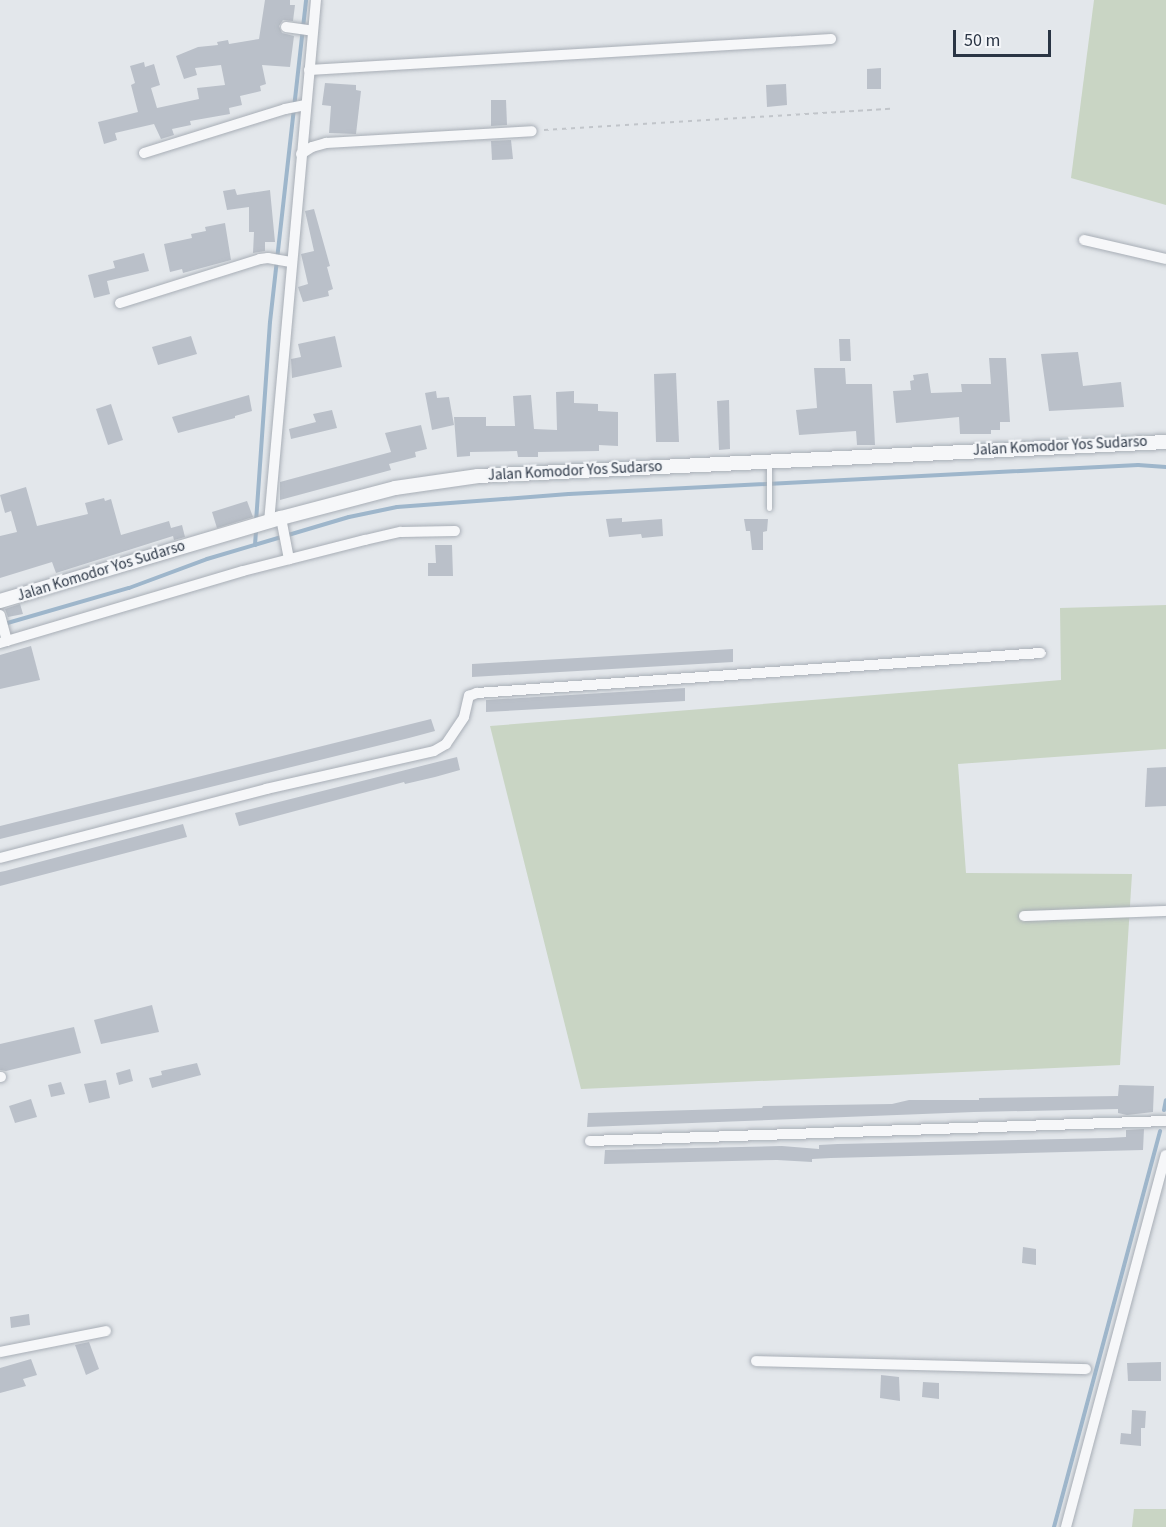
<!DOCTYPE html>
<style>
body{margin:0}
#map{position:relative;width:1166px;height:1527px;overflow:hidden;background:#e3e7eb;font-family:"Source Sans 3",sans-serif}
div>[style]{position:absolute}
.green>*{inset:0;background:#c9d5c4}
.stream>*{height:4px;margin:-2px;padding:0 2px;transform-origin:2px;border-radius:2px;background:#9eb6cb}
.building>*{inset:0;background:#bac0c9}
.path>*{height:2px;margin-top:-1px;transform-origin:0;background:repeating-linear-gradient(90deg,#c1c5ca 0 4.5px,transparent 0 9px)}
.roads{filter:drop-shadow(0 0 2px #a8aeb6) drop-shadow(0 0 2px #a8aeb6)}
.service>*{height:5px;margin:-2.5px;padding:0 2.5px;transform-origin:2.5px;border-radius:2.5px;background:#f6f7f9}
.minor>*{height:10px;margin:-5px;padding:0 5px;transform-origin:5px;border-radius:5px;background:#f6f7f9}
.tertiary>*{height:14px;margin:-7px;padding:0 7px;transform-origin:7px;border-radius:7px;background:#f6f7f9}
span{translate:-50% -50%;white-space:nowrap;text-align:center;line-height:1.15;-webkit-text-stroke:4.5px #f3f5f8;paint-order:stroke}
.street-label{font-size:15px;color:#2a3544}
.scale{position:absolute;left:953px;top:30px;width:98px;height:27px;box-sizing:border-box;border:3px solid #2a3544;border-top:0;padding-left:8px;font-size:18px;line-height:21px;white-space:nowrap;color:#2a3544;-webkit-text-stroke:4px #f3f5f8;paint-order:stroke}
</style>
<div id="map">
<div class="green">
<div style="clip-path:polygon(1094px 0,1166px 0,1166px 205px,1071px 178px)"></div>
<div style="clip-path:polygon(1166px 605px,1166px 749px,958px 764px,966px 873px,1132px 874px,1120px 1065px,581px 1089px,490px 726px,1061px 680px,1060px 608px)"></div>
<div style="clip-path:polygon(1134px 1509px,1166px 1509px,1166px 1527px,1132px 1527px)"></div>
</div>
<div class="stream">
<div style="left:256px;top:522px;width:200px;rotate:-86deg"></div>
<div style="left:270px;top:322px;width:324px;rotate:-83.6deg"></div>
<div style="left:255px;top:545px;width:16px;rotate:-86deg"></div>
<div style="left:4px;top:624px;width:130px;rotate:-16.1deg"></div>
<div style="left:129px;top:588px;width:83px;rotate:-20.4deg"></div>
<div style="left:207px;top:559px;width:148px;rotate:-16.5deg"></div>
<div style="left:349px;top:517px;width:49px;rotate:-11.8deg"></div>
<div style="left:397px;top:507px;width:172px;rotate:-4.3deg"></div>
<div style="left:569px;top:494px;width:570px;rotate:-2.92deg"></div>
<div style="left:1138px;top:465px;width:28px;rotate:4deg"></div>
<div style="left:1164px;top:1110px;width:10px;rotate:-79deg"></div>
<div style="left:1054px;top:1527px;width:410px;rotate:-75deg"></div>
</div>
<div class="building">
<div style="clip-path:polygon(265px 0,290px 0,290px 5px,295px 5px,293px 21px,283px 20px,279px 26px,282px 33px,294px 36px,290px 67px,262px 65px,266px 84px,260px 86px,261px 91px,240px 96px,242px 105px,229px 108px,230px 114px,190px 121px,191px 125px,172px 129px,174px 135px,161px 139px,154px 124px,115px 133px,117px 140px,104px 144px,98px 122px,138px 112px,131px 85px,135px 83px,130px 66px,144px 62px,145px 67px,154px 64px,160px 85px,151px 88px,157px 108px,199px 99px,197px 88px,225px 85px,221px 65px,195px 68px,197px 75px,184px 79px,176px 56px,198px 47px,218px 45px,217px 42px,228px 40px,229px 44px,259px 39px)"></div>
<div style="clip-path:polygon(881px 68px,881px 89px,867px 89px,867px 69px)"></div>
<div style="clip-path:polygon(325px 83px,356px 85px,356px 90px,361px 91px,356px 134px,329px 133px,331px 106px,322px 105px)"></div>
<div style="clip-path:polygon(786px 84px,787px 105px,767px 107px,766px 85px)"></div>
<div style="clip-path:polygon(491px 100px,506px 100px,507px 125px,491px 126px)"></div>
<div style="clip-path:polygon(511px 140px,513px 159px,492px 160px,491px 141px)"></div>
<div style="clip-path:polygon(235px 189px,237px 195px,270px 190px,275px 242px,265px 242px,265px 251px,253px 253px,254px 232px,249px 232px,249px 207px,227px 210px,223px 191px)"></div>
<div style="clip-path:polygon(314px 209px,330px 266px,327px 267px,333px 289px,328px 291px,329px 296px,303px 302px,298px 287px,308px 284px,301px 254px,314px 251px,305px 211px)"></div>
<div style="clip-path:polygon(225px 223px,231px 260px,183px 273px,182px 269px,170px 272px,164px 244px,192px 238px,191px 234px,206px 231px,205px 227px)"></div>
<div style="clip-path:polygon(144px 253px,149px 271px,107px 281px,110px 294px,94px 298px,88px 275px,115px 268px,113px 261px)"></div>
<div style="clip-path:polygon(191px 336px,197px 354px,158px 365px,152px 347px)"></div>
<div style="clip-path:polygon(335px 336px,342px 367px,292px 378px,291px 359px,301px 357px,298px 344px)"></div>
<div style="clip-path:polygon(839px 339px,850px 339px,851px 361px,840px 361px)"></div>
<div style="clip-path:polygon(1078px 352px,1083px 386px,1121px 382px,1124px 407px,1049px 411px,1041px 354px)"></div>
<div style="clip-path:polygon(989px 358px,1006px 358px,1010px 422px,1000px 422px,1000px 430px,991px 430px,991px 434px,960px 434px,959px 417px,896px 423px,893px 391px,911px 390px,910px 381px,914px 380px,913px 375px,928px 373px,931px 393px,962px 392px,961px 384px,991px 384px)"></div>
<div style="clip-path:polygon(814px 368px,845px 368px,846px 384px,872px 384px,875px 445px,857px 445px,856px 431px,799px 435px,796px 410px,817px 408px)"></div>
<div style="clip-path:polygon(676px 373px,679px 442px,656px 442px,654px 374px)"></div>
<div style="clip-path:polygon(436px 391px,437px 398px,449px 397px,454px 425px,432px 430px,425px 393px)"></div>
<div style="clip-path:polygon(574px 391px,574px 403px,598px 404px,598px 411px,618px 412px,618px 446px,599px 445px,599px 451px,538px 452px,538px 457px,518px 457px,517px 451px,470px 452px,470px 456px,457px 457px,454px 417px,486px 417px,486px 426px,515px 426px,513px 396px,531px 395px,534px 429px,557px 430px,556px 392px)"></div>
<div style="clip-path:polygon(249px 395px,252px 411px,235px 416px,235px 418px,178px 433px,172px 417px)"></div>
<div style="clip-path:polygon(729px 400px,730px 449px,719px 450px,717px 401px)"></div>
<div style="clip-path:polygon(111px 404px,123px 440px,108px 445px,96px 409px)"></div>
<div style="clip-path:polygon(332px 410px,337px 428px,291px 439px,289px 429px,316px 422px,313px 414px)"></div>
<div style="clip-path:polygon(421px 425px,427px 449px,415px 452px,416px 457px,389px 464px,391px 470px,280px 500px,280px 482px,391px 452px,385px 433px)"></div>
<div style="clip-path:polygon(26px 487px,37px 526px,88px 514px,85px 503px,104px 498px,105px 501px,111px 499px,121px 535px,169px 521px,171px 528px,182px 525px,185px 537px,174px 540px,173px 536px,56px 573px,52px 562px,0 578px,0 536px,17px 532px,11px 511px,5px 513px,0 495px)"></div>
<div style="clip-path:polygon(247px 501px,253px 517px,217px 528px,212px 512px)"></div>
<div style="clip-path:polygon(622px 518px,622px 522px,662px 519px,663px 536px,642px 538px,641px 534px,609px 537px,606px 519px)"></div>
<div style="clip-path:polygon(744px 519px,768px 519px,767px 531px,763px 532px,763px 550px,752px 550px,750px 531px,746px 531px)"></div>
<div style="clip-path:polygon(435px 545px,452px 545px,453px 576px,428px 576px,428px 563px,436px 563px)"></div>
<div style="clip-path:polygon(20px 604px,23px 614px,8px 617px,5px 609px)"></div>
<div style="clip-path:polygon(31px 646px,40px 680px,0 689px,0 655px)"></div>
<div style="clip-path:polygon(733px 649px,733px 662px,472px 677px,472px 664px)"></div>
<div style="clip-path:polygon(685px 688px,685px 701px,486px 712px,486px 700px)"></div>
<div style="clip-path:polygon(431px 719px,435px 731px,409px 738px,0 839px,0 826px)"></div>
<div style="clip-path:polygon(457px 757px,460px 770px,435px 777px,405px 784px,404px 782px,239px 826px,235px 813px)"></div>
<div style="clip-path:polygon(1166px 767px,1166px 806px,1145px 807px,1147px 768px)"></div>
<div style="clip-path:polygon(183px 824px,187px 837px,0 886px,0 872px,5px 871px)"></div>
<div style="clip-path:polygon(152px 1005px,159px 1032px,101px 1044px,94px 1020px)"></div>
<div style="clip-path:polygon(74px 1027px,81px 1053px,6px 1071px,0 1070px,0 1044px)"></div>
<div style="clip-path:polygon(197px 1063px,201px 1075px,152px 1088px,149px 1078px,162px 1075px,161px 1071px)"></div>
<div style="clip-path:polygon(130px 1069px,133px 1081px,119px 1085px,116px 1073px)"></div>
<div style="clip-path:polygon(106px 1080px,110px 1098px,89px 1103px,84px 1084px)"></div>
<div style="clip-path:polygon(61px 1082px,65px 1094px,51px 1097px,48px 1085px)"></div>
<div style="clip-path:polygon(1119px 1085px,1154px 1086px,1153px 1112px,1127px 1115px,1118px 1113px,1118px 1109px,974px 1112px,587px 1127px,588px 1113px,762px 1108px,763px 1106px,892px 1104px,909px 1100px,979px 1100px,979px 1098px,1118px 1096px)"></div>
<div style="clip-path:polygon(31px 1099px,37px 1117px,15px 1123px,9px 1106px)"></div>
<div style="clip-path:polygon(1144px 1129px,1143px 1150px,831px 1158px,812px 1159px,812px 1162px,777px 1160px,604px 1164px,605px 1150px,782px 1146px,819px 1149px,819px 1145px,838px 1144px,1107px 1138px,1126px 1137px,1126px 1130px)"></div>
<div style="clip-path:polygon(1023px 1247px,1036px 1249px,1036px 1265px,1022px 1263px)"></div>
<div style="clip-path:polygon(29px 1314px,30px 1325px,11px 1328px,10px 1317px)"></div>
<div style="clip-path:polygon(89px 1342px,99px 1369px,86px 1375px,75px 1345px)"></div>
<div style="clip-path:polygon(31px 1359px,37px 1375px,23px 1379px,26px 1386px,0 1393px,0 1368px)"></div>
<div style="clip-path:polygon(1161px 1362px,1161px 1381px,1128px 1381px,1127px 1363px)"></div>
<div style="clip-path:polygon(881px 1375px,899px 1377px,900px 1401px,880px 1398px)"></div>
<div style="clip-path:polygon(923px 1382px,939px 1383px,939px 1399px,922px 1397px)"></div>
<div style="clip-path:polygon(1132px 1410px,1146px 1411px,1145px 1428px,1141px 1428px,1141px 1446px,1120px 1444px,1121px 1433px,1131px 1434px)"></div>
</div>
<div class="path">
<div style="left:544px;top:130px;width:347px;rotate:-3.5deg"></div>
</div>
<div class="roads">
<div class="service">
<div style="left:769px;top:508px;width:46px;rotate:-90deg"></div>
</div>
<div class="minor">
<div style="left:286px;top:27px;width:27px;rotate:8deg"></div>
<div style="left:309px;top:70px;width:523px;rotate:-3.4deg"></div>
<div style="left:144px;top:153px;width:148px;rotate:-17.3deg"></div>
<div style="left:285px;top:109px;width:21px;rotate:-11deg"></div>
<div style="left:301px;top:154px;width:13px;rotate:-32deg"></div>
<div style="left:312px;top:147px;width:15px;rotate:-16deg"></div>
<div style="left:326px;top:143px;width:206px;rotate:-3.3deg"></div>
<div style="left:1084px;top:240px;width:84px;rotate:13deg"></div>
<div style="left:120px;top:303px;width:147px;rotate:-17.4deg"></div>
<div style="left:260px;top:259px;width:8px;rotate:-7deg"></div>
<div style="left:268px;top:258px;width:23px;rotate:10deg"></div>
<div style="left:281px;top:518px;width:42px;rotate:79deg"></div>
<div style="left:269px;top:522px;width:524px;rotate:-84.86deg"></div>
<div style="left:0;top:615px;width:27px;rotate:75deg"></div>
<div style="left:0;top:643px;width:253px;rotate:-16.5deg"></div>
<div style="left:243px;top:571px;width:126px;rotate:-14.3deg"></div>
<div style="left:365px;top:540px;width:37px;rotate:-13deg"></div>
<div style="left:401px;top:532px;width:54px;rotate:-1.1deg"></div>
<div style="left:0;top:858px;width:275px;rotate:-14.5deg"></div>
<div style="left:266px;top:789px;width:172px;rotate:-12.7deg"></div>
<div style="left:434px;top:751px;width:14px;rotate:-30deg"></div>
<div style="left:446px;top:744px;width:32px;rotate:-56deg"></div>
<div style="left:464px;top:717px;width:22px;rotate:-77deg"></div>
<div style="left:469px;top:696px;width:9px;rotate:-21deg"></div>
<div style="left:477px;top:693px;width:565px;rotate:-4.06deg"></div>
<div style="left:1024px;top:916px;width:142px;rotate:-2deg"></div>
<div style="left:0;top:1077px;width:1px"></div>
<div style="left:590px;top:1141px;width:576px;rotate:-1.99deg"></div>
<div style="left:0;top:1352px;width:108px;rotate:-11.2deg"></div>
<div style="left:756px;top:1361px;width:330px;rotate:1.4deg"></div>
<div style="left:1066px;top:1527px;width:385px;rotate:-75deg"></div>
</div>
<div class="tertiary">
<div style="left:0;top:601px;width:293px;rotate:-16.5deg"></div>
<div style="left:281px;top:518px;width:118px;rotate:-14.7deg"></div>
<div style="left:395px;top:488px;width:84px;rotate:-8.2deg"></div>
<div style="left:478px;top:476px;width:689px;rotate:-2.83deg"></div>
</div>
</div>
<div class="street-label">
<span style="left:1060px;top:446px;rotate:-3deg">Jalan Komodor Yos Sudarso</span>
<span style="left:575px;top:471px;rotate:-3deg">Jalan Komodor Yos Sudarso</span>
<span style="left:101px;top:571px;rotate:-17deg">Jalan Komodor Yos Sudarso</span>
</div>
<div class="scale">50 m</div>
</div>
